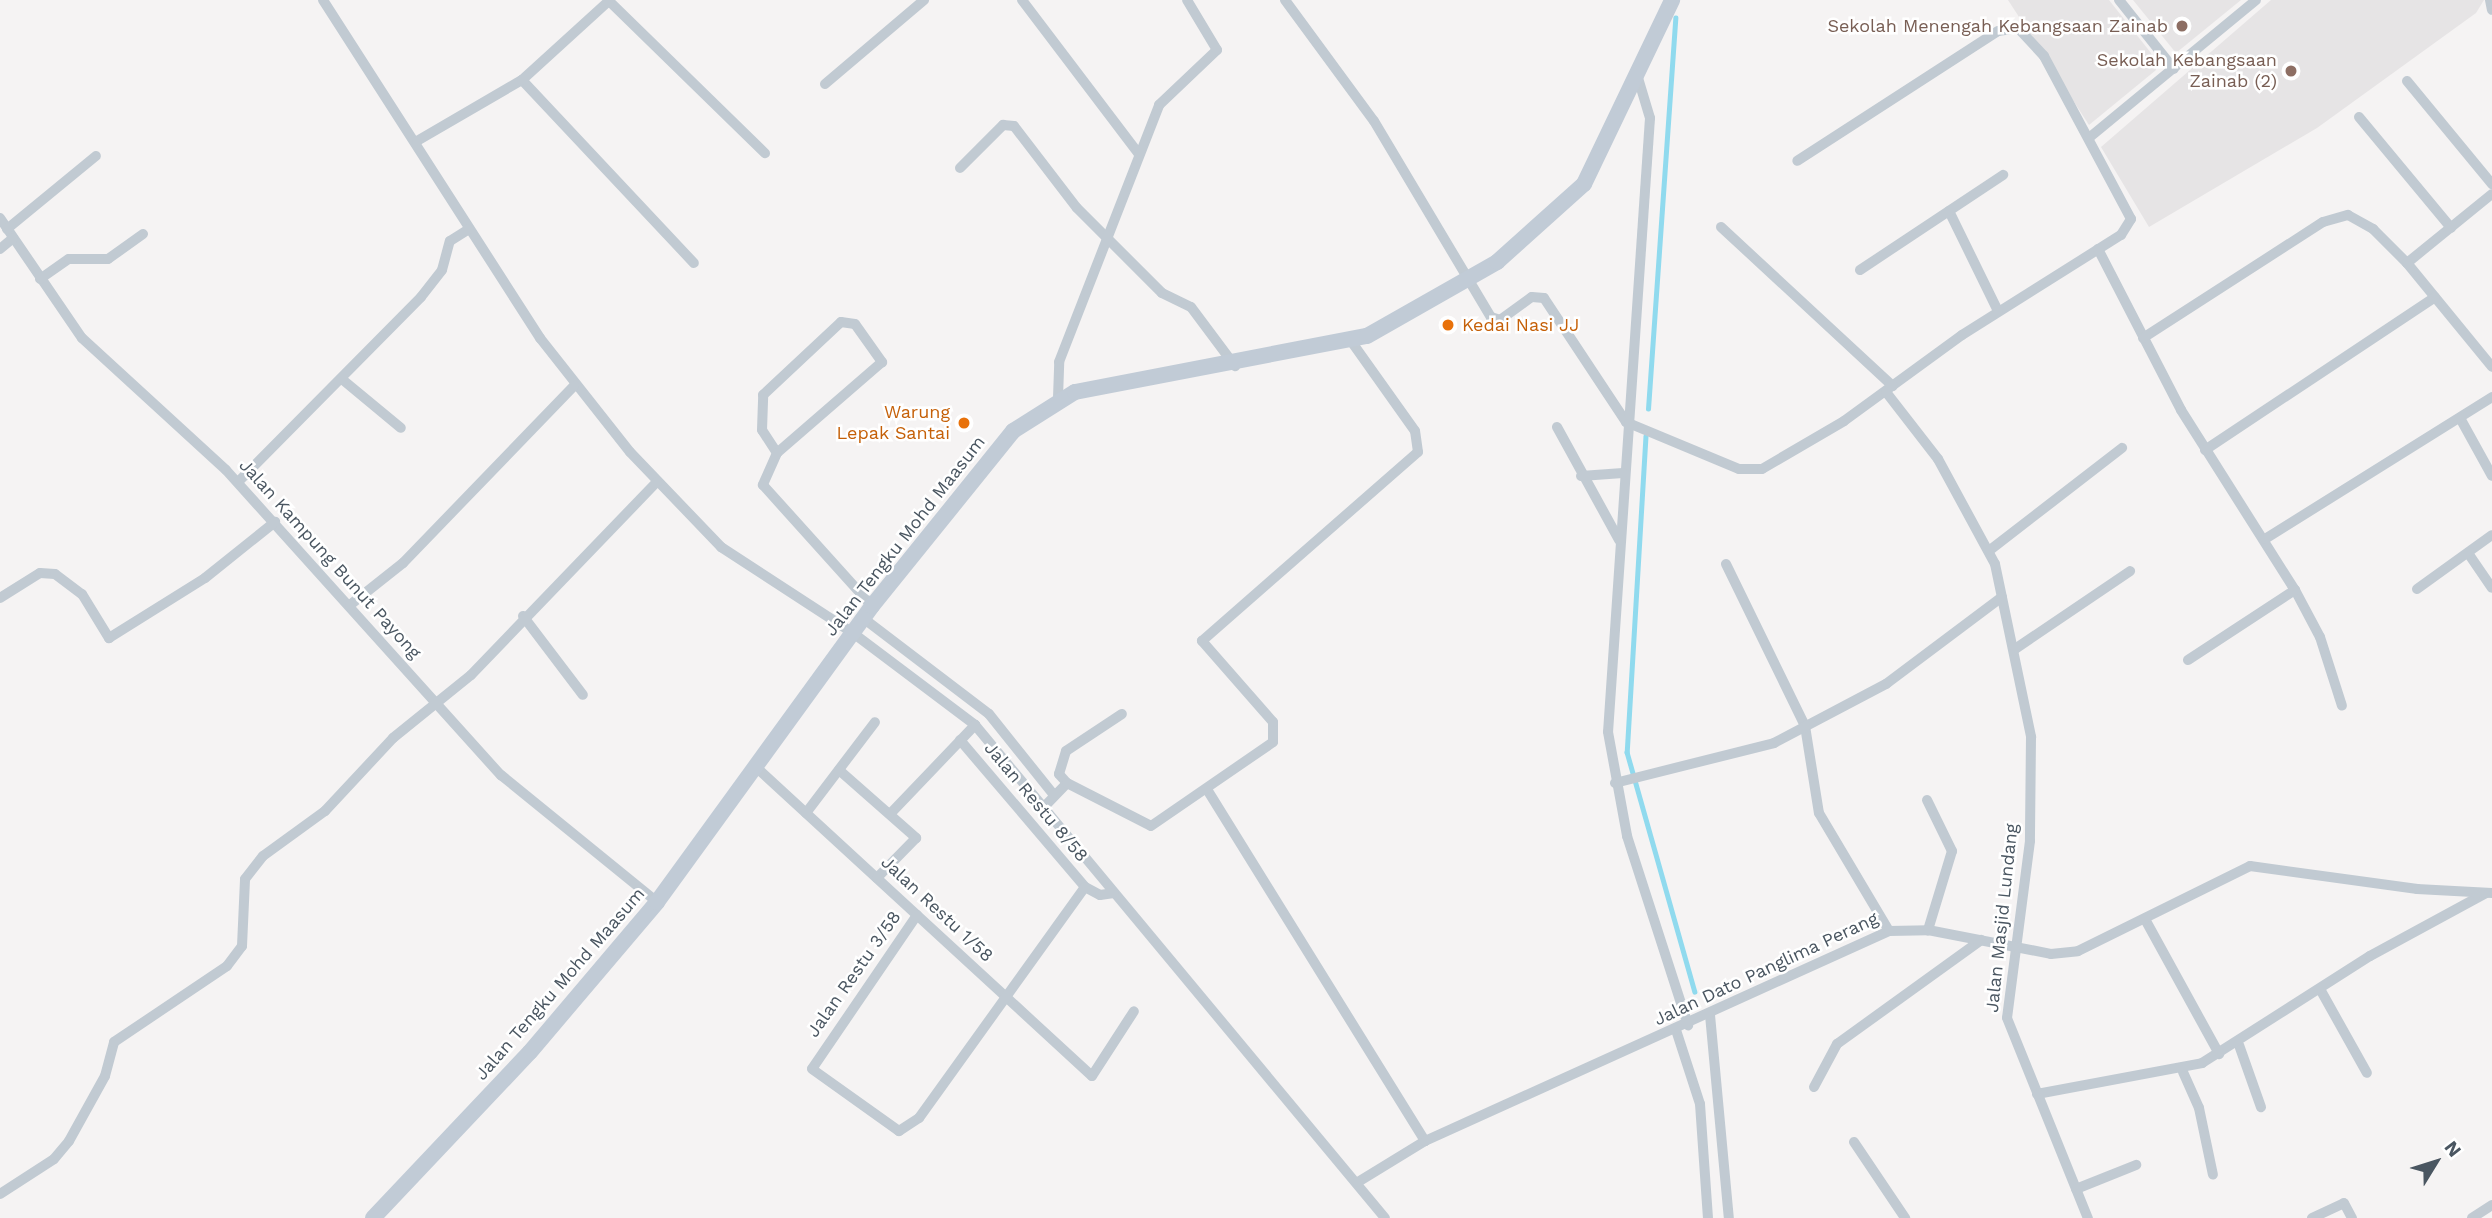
<!DOCTYPE html>
<style>
body{margin:0}
#map{position:relative;width:2492px;height:1218px;overflow:hidden;background:#f5f3f3;font-family:"Work Sans",sans-serif}
div>[style]{position:absolute}
.education>*{inset:0;background:#e6e4e5}
.stream>*{height:4.5px;margin:-2.25px;padding:0 2.25px;transform-origin:2.25px;border-radius:2.25px;background:#90daee}
.minor>*{height:10px;margin:-5px;padding:0 5px;transform-origin:5px;border-radius:5px;background:#c1cad2}
.secondary>*{height:16px;margin:-8px;padding:0 8px;transform-origin:8px;border-radius:8px;background:#c1cbd6}
.dots>*{width:19px;height:19px;translate:-50% -50%;box-sizing:border-box;border:4px solid #fff;border-radius:50%}
span{translate:-50% -50%;white-space:nowrap;text-align:center;line-height:1.15;-webkit-text-stroke:5px #fff;paint-order:stroke}
.education-label{font-size:18px;color:#785e54}
.right{translate:-100% -50%;text-align:right}
.food-label{font-size:18px;color:#c56008}
.left{translate:0 -50%;text-align:left}
.street-label{font-size:18px;color:#4a5661}
.north{position:absolute;left:2401px;top:1127px;width:70px;height:70px;-webkit-text-stroke:5px #fff;paint-order:stroke;rotate:52deg;font-size:19px;font-weight:700;line-height:28px;text-align:center;color:#4a5661}
.north::after{content:'';display:block;margin:auto;width:24px;height:32px;background:#4a5661;clip-path:polygon(50% 0,100% 100%,50% 72%,0 100%)}
</style>
<div id="map">
<div class="education">
<div style="clip-path:polygon(2008px 0,2109px 0,2151px 53px,2156px 70px,2089px 125px)"></div>
<div style="clip-path:polygon(2133px 0,2241px 0,2176px 53px)"></div>
<div style="clip-path:polygon(2271px 0,2484px 0,2476px 13px,2317px 128px,2149px 227px,2101px 147px)"></div>
</div>
<div class="stream">
<div style="left:1648px;top:409px;width:392px;rotate:-86deg"></div>
<div style="left:1646px;top:436px;width:317px;rotate:93.4deg"></div>
<div style="left:1627px;top:752px;width:249px;rotate:74.2deg"></div>
</div>
<div class="minor">
<div style="left:323px;top:0;width:402px;rotate:57.3deg"></div>
<div style="left:540px;top:338px;width:145px;rotate:51.7deg"></div>
<div style="left:630px;top:452px;width:132px;rotate:46.2deg"></div>
<div style="left:721px;top:547px;width:158px;rotate:33.1deg"></div>
<div style="left:853px;top:633px;width:153px;rotate:37deg"></div>
<div style="left:975px;top:725px;width:641px;rotate:50.25deg"></div>
<div style="left:1022px;top:0;width:192px;rotate:52.8deg"></div>
<div style="left:1285px;top:0;width:150px;rotate:53.7deg"></div>
<div style="left:1374px;top:121px;width:228px;rotate:59.2deg"></div>
<div style="left:1491px;top:317px;width:9px;rotate:18deg"></div>
<div style="left:1500px;top:320px;width:39px;rotate:-36deg"></div>
<div style="left:1532px;top:297px;width:12px;rotate:5deg"></div>
<div style="left:1544px;top:298px;width:149px;rotate:56.5deg"></div>
<div style="left:1626px;top:422px;width:122px;rotate:22.6deg"></div>
<div style="left:1739px;top:469px;width:23px"></div>
<div style="left:1762px;top:469px;width:95px;rotate:-30.3deg"></div>
<div style="left:1844px;top:421px;width:146px;rotate:-36.1deg"></div>
<div style="left:1962px;top:335px;width:188px;rotate:-32.2deg"></div>
<div style="left:2121px;top:235px;width:19px;rotate:-58deg"></div>
<div style="left:2131px;top:219px;width:185px;rotate:-118.1deg"></div>
<div style="left:2044px;top:56px;width:38px;rotate:-133deg"></div>
<div style="left:2018px;top:28px;width:20px;rotate:171deg"></div>
<div style="left:1998px;top:31px;width:239px;rotate:147.1deg"></div>
<div style="left:2119px;top:0;width:88px;rotate:51.4deg"></div>
<div style="left:2490px;top:0;width:10px;rotate:79deg"></div>
<div style="left:609px;top:1px;width:218px;rotate:44.3deg"></div>
<div style="left:1638px;top:78px;width:42px;rotate:73.3deg"></div>
<div style="left:1650px;top:118px;width:615px;rotate:93.91deg"></div>
<div style="left:1608px;top:732px;width:106px;rotate:79.6deg"></div>
<div style="left:1627px;top:836px;width:199px;rotate:72.1deg"></div>
<div style="left:522px;top:80px;width:251px;rotate:46.8deg"></div>
<div style="left:2407px;top:81px;width:134px;rotate:50.5deg"></div>
<div style="left:825px;top:84px;width:130px;rotate:-40.3deg"></div>
<div style="left:2359px;top:117px;width:144px;rotate:50.3deg"></div>
<div style="left:2090px;top:137px;width:215px;rotate:-39.5deg"></div>
<div style="left:417px;top:141px;width:121px;rotate:-30.2deg"></div>
<div style="left:522px;top:80px;width:119px;rotate:-42.3deg"></div>
<div style="left:960px;top:168px;width:61px;rotate:-45deg"></div>
<div style="left:1003px;top:125px;width:11px;rotate:5deg"></div>
<div style="left:1014px;top:126px;width:103px;rotate:52.5deg"></div>
<div style="left:1077px;top:208px;width:120px;rotate:45deg"></div>
<div style="left:1162px;top:293px;width:32px;rotate:26deg"></div>
<div style="left:1191px;top:307px;width:74px;rotate:53.3deg"></div>
<div style="left:1949px;top:211px;width:111px;rotate:63.9deg"></div>
<div style="left:0;top:218px;width:145px;rotate:55.7deg"></div>
<div style="left:82px;top:338px;width:195px;rotate:42.5deg"></div>
<div style="left:226px;top:470px;width:411px;rotate:48deg"></div>
<div style="left:501px;top:775px;width:201px;rotate:39.1deg"></div>
<div style="left:1721px;top:227px;width:234px;rotate:42.8deg"></div>
<div style="left:7px;top:229px;width:115px;rotate:-39.4deg"></div>
<div style="left:0;top:249px;width:17px;rotate:-40deg"></div>
<div style="left:2098px;top:249px;width:181px;rotate:62.7deg"></div>
<div style="left:2181px;top:410px;width:213px;rotate:57.7deg"></div>
<div style="left:2295px;top:590px;width:53px;rotate:62deg"></div>
<div style="left:2320px;top:637px;width:72px;rotate:72.3deg"></div>
<div style="left:2407px;top:263px;width:109px;rotate:-39.1deg"></div>
<div style="left:1860px;top:270px;width:172px;rotate:-33.6deg"></div>
<div style="left:40px;top:279px;width:35px;rotate:-35deg"></div>
<div style="left:69px;top:259px;width:39px"></div>
<div style="left:108px;top:259px;width:43px;rotate:-35.5deg"></div>
<div style="left:2143px;top:338px;width:214px;rotate:-32.8deg"></div>
<div style="left:2323px;top:222px;width:26px;rotate:-16deg"></div>
<div style="left:2348px;top:215px;width:29px;rotate:29deg"></div>
<div style="left:2373px;top:229px;width:48px;rotate:45deg"></div>
<div style="left:2407px;top:263px;width:134px;rotate:50.7deg"></div>
<div style="left:343px;top:380px;width:75px;rotate:39.6deg"></div>
<div style="left:1886px;top:392px;width:85px;rotate:52.2deg"></div>
<div style="left:1938px;top:459px;width:119px;rotate:61.5deg"></div>
<div style="left:1995px;top:564px;width:177px;rotate:78.2deg"></div>
<div style="left:2031px;top:737px;width:104px;rotate:90.6deg"></div>
<div style="left:2030px;top:841px;width:178px;rotate:97.4deg"></div>
<div style="left:2007px;top:1018px;width:216px;rotate:68deg"></div>
<div style="left:1058px;top:398px;width:36px;rotate:-88deg"></div>
<div style="left:1059px;top:362px;width:276px;rotate:-68.7deg"></div>
<div style="left:1159px;top:105px;width:80px;rotate:-43.5deg"></div>
<div style="left:1217px;top:50px;width:58px;rotate:-121deg"></div>
<div style="left:2460px;top:418px;width:66px;rotate:61.1deg"></div>
<div style="left:1557px;top:427px;width:129px;rotate:61.2deg"></div>
<div style="left:2205px;top:450px;width:276px;rotate:-33.6deg"></div>
<div style="left:777px;top:453px;width:27px;rotate:-123deg"></div>
<div style="left:762px;top:430px;width:35px;rotate:-88deg"></div>
<div style="left:763px;top:395px;width:107px;rotate:-43.1deg"></div>
<div style="left:841px;top:322px;width:14px;rotate:8deg"></div>
<div style="left:855px;top:324px;width:47px;rotate:54.6deg"></div>
<div style="left:882px;top:362px;width:139px;rotate:139.1deg"></div>
<div style="left:777px;top:453px;width:35px;rotate:114deg"></div>
<div style="left:763px;top:485px;width:163px;rotate:48deg"></div>
<div style="left:1581px;top:476px;width:42px;rotate:-4.1deg"></div>
<div style="left:238px;top:482px;width:260px;rotate:-45.3deg"></div>
<div style="left:421px;top:297px;width:34px;rotate:-52deg"></div>
<div style="left:442px;top:270px;width:30px;rotate:-75deg"></div>
<div style="left:450px;top:241px;width:22px;rotate:-32deg"></div>
<div style="left:2265px;top:539px;width:268px;rotate:-32deg"></div>
<div style="left:1990px;top:550px;width:167px;rotate:-37.7deg"></div>
<div style="left:2468px;top:553px;width:42px;rotate:55.6deg"></div>
<div style="left:1726px;top:564px;width:180px;rotate:64deg"></div>
<div style="left:1805px;top:726px;width:88px;rotate:80.9deg"></div>
<div style="left:1819px;top:813px;width:137px;rotate:59.3deg"></div>
<div style="left:2417px;top:589px;width:92px;rotate:-35.8deg"></div>
<div style="left:0;top:598px;width:47px;rotate:-32deg"></div>
<div style="left:40px;top:573px;width:15px;rotate:4deg"></div>
<div style="left:55px;top:574px;width:34px;rotate:37deg"></div>
<div style="left:82px;top:594px;width:52px;rotate:58.5deg"></div>
<div style="left:109px;top:638px;width:113px;rotate:-32deg"></div>
<div style="left:205px;top:578px;width:90px;rotate:-38.7deg"></div>
<div style="left:350px;top:605px;width:68px;rotate:-38.4deg"></div>
<div style="left:403px;top:563px;width:246px;rotate:-46deg"></div>
<div style="left:523px;top:616px;width:99px;rotate:52.8deg"></div>
<div style="left:863px;top:618px;width:158px;rotate:37.3deg"></div>
<div style="left:989px;top:714px;width:104px;rotate:51.3deg"></div>
<div style="left:2015px;top:649px;width:139px;rotate:-34.1deg"></div>
<div style="left:2188px;top:660px;width:128px;rotate:-33.2deg"></div>
<div style="left:960px;top:740px;width:193px;rotate:49.6deg"></div>
<div style="left:1085px;top:887px;width:17px;rotate:28deg"></div>
<div style="left:1100px;top:895px;width:14px;rotate:-8deg"></div>
<div style="left:757px;top:768px;width:455px;rotate:42.6deg"></div>
<div style="left:1092px;top:1076px;width:77px;rotate:-57.1deg"></div>
<div style="left:839px;top:770px;width:103px;rotate:41.4deg"></div>
<div style="left:916px;top:838px;width:56px;rotate:134.3deg"></div>
<div style="left:1067px;top:783px;width:12px;rotate:-132deg"></div>
<div style="left:1059px;top:774px;width:24px;rotate:-73deg"></div>
<div style="left:1066px;top:751px;width:67px;rotate:-33.5deg"></div>
<div style="left:1615px;top:783px;width:164px;rotate:-14.1deg"></div>
<div style="left:1774px;top:743px;width:127px;rotate:-27.8deg"></div>
<div style="left:1886px;top:684px;width:145px;rotate:-36.9deg"></div>
<div style="left:1208px;top:791px;width:412px;rotate:58.2deg"></div>
<div style="left:1927px;top:800px;width:57px;rotate:63.9deg"></div>
<div style="left:1952px;top:851px;width:83px;rotate:106.9deg"></div>
<div style="left:1044px;top:807px;width:33px;rotate:-46deg"></div>
<div style="left:1067px;top:783px;width:94px;rotate:27.1deg"></div>
<div style="left:1151px;top:826px;width:148px;rotate:-34.5deg"></div>
<div style="left:1273px;top:742px;width:20px;rotate:-90deg"></div>
<div style="left:1273px;top:722px;width:108px;rotate:-131.2deg"></div>
<div style="left:1202px;top:641px;width:287px;rotate:-41.2deg"></div>
<div style="left:1418px;top:452px;width:21px;rotate:-98deg"></div>
<div style="left:1415px;top:431px;width:110px;rotate:-125.4deg"></div>
<div style="left:806px;top:813px;width:114px;rotate:-52.8deg"></div>
<div style="left:891px;top:813px;width:122px;rotate:-46.3deg"></div>
<div style="left:917px;top:915px;width:186px;rotate:124.3deg"></div>
<div style="left:812px;top:1069px;width:107px;rotate:35.5deg"></div>
<div style="left:899px;top:1131px;width:24px;rotate:-33deg"></div>
<div style="left:919px;top:1118px;width:284px;rotate:-54.3deg"></div>
<div style="left:2146px;top:921px;width:152px;rotate:61.2deg"></div>
<div style="left:2320px;top:989px;width:96px;rotate:60.8deg"></div>
<div style="left:1710px;top:1015px;width:204px;rotate:84.7deg"></div>
<div style="left:1676px;top:1030px;width:78px;rotate:72deg"></div>
<div style="left:1700px;top:1104px;width:114px;rotate:86deg"></div>
<div style="left:2239px;top:1045px;width:66px;rotate:70.5deg"></div>
<div style="left:2183px;top:1072px;width:39px;rotate:66deg"></div>
<div style="left:2199px;top:1108px;width:68px;rotate:78.2deg"></div>
<div style="left:1814px;top:1087px;width:49px;rotate:-61.9deg"></div>
<div style="left:1837px;top:1044px;width:178px;rotate:-35.8deg"></div>
<div style="left:2037px;top:1094px;width:168px;rotate:-10.6deg"></div>
<div style="left:2202px;top:1063px;width:199px;rotate:-32.5deg"></div>
<div style="left:2370px;top:956px;width:132px;rotate:-28.5deg"></div>
<div style="left:1854px;top:1142px;width:92px;rotate:56.1deg"></div>
<div style="left:1358px;top:1182px;width:79px;rotate:-31.5deg"></div>
<div style="left:1425px;top:1141px;width:509px;rotate:-24.35deg"></div>
<div style="left:1889px;top:931px;width:39px;rotate:-1deg"></div>
<div style="left:1928px;top:930px;width:125px;rotate:11deg"></div>
<div style="left:2051px;top:954px;width:27px;rotate:-6deg"></div>
<div style="left:2078px;top:951px;width:192px;rotate:-26.3deg"></div>
<div style="left:2250px;top:866px;width:169px;rotate:7.8deg"></div>
<div style="left:2417px;top:889px;width:75px;rotate:3.1deg"></div>
<div style="left:2076px;top:1189px;width:65px;rotate:-21.8deg"></div>
<div style="left:0;top:1194px;width:64px;rotate:-32.9deg"></div>
<div style="left:54px;top:1159px;width:23px;rotate:-50deg"></div>
<div style="left:69px;top:1141px;width:74px;rotate:-61deg"></div>
<div style="left:105px;top:1076px;width:35px;rotate:-75deg"></div>
<div style="left:114px;top:1042px;width:136px;rotate:-33.9deg"></div>
<div style="left:227px;top:966px;width:25px;rotate:-53deg"></div>
<div style="left:242px;top:946px;width:67px;rotate:-87.4deg"></div>
<div style="left:245px;top:879px;width:29px;rotate:-52deg"></div>
<div style="left:263px;top:856px;width:77px;rotate:-36deg"></div>
<div style="left:325px;top:811px;width:100px;rotate:-47deg"></div>
<div style="left:393px;top:738px;width:100px;rotate:-38.9deg"></div>
<div style="left:471px;top:675px;width:268px;rotate:-46.1deg"></div>
<div style="left:2312px;top:1218px;width:35px;rotate:-25deg"></div>
<div style="left:2344px;top:1203px;width:17px;rotate:62deg"></div>
<div style="left:2472px;top:1218px;width:24px;rotate:-33deg"></div>
</div>
<div class="secondary">
<div style="left:373px;top:1218px;width:228px;rotate:-46.6deg"></div>
<div style="left:530px;top:1052px;width:197px;rotate:-49.7deg"></div>
<div style="left:657px;top:902px;width:366px;rotate:-54deg"></div>
<div style="left:872px;top:606px;width:225px;rotate:-51.1deg"></div>
<div style="left:1013px;top:431px;width:73px;rotate:-32.2deg"></div>
<div style="left:1075px;top:392px;width:297px;rotate:-10.9deg"></div>
<div style="left:1367px;top:336px;width:150px;rotate:-29.6deg"></div>
<div style="left:1497px;top:262px;width:117px;rotate:-41.9deg"></div>
<div style="left:1584px;top:184px;width:204px;rotate:-64.4deg"></div>
</div>
<div class="dots">
<div style="left:2182px;top:26px;background:#8d6e63"></div>
<div style="left:2291px;top:71px;background:#8d6e63"></div>
<div style="left:1448px;top:325px;background:#e8710a"></div>
<div style="left:964px;top:423px;background:#e8710a"></div>
</div>
<div class="education-label">
<span class="right" style="left:2168px;top:26px">Sekolah Menengah Kebangsaan Zainab</span>
<span class="right" style="left:2277px;top:71px">Sekolah Kebangsaan<br>Zainab (2)</span>
</div>
<div class="food-label">
<span class="left" style="left:1462px;top:325px">Kedai Nasi JJ</span>
<span class="right" style="left:950px;top:423px">Warung<br>Lepak Santai</span>
</div>
<div class="street-label">
<span style="left:905px;top:536px;rotate:-52deg">Jalan Tengku Mohd Maasum</span>
<span style="left:330px;top:559px;rotate:48deg">Jalan Kampung Bunut Payong</span>
<span style="left:1036px;top:802px;rotate:50deg">Jalan Restu 8/58</span>
<span style="left:937px;top:909px;rotate:43deg">Jalan Restu 1/58</span>
<span style="left:2002px;top:918px;rotate:-84deg">Jalan Masjid Lundang</span>
<span style="left:1766px;top:969px;rotate:-25deg">Jalan Dato Panglima Perang</span>
<span style="left:854px;top:974px;rotate:-55deg">Jalan Restu 3/58</span>
<span style="left:560px;top:984px;rotate:-49deg">Jalan Tengku Mohd Maasum</span>
</div>
<div class="north">N</div>
</div>
